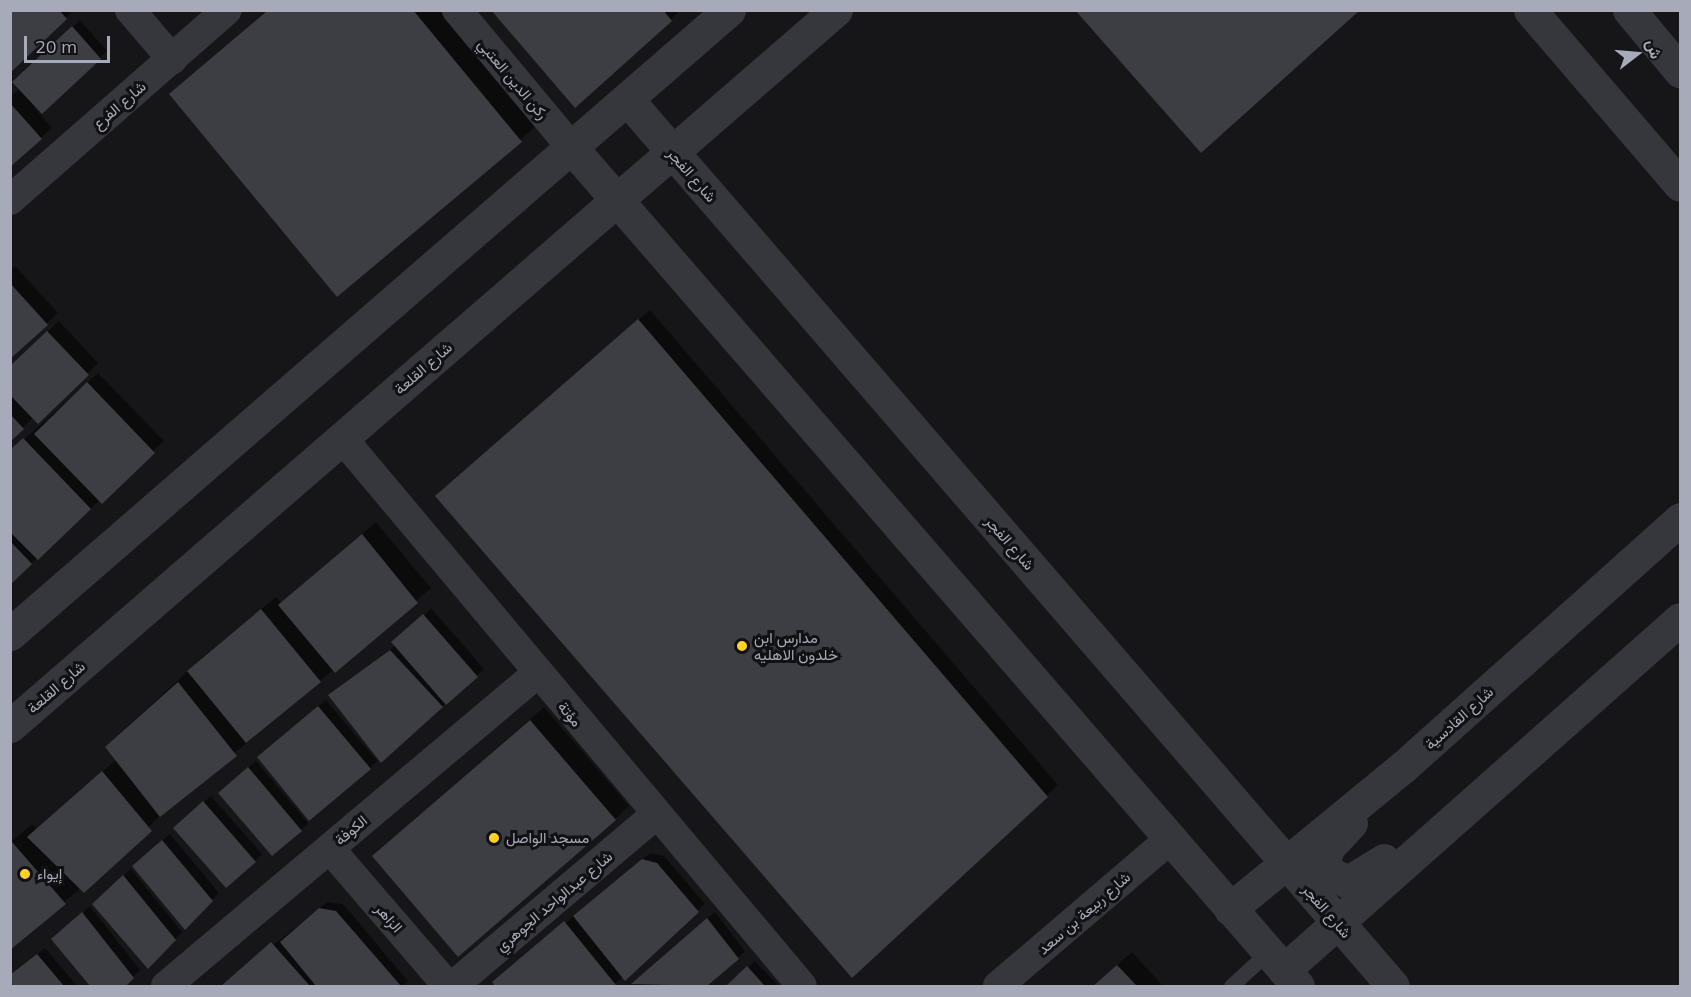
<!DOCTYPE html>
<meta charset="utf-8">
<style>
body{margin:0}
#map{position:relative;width:1691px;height:997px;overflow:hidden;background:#161618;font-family:Mulish,Vazirmatn,sans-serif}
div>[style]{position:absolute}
.shadow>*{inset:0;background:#0007}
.building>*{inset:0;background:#3d3e43}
.service>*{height:15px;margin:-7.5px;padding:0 7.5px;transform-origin:7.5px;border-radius:7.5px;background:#36373d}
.minor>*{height:30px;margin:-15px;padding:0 15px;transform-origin:15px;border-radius:15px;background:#36373d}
.tertiary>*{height:33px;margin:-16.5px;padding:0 16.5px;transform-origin:16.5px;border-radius:16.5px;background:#36373d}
.dots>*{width:16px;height:16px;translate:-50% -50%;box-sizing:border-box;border:3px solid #111113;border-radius:50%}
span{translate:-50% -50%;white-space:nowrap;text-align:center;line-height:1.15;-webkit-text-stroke:6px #111113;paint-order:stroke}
.street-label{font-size:15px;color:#a6aab9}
.poi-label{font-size:15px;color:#a6aab9}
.left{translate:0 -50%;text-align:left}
.frame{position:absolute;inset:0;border:12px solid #a6aab9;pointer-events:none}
.north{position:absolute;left:1607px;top:24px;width:60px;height:60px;-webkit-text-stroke:4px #111113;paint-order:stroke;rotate:74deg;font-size:16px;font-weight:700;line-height:24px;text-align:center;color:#a6aab9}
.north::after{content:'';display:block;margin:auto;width:21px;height:27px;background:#a6aab9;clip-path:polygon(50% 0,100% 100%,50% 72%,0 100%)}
.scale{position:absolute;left:24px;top:36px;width:86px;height:27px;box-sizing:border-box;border:3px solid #a6aab9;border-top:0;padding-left:8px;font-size:18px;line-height:21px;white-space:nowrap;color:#a6aab9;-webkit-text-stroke:4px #111113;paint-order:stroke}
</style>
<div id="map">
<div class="shadow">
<div style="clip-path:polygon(14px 10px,73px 11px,10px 71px,10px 14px)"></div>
<div style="clip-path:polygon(267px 10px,439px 10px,535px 127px,337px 295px,171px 94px)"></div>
<div style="clip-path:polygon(493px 10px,680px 10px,671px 20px)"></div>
<div style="clip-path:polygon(80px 20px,107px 51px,43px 112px,33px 106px,52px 128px,10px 165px,10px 97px,20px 88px,14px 82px)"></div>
<div style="clip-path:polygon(15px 266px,58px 313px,10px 357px,10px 270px)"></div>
<div style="clip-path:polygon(650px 310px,1058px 785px,852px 976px,448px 485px)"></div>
<div style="clip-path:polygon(59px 321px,98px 363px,38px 421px,34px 417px,10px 440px,10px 368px)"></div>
<div style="clip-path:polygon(98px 373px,164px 441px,10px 583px,10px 452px)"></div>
<div style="clip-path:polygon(376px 522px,431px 588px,163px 813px,84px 891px,81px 888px,10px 948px,10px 843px,32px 824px,37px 829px,117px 759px,126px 728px,203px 657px,276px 597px,281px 603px)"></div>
<div style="clip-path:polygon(431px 608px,484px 669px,381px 761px,330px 696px,396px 645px)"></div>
<div style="clip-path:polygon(326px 700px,377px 761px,370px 768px,266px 750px)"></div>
<div style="clip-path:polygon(544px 707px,629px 806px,615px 819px,388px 843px)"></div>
<div style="clip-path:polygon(256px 761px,308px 823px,301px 830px,227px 786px)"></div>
<div style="clip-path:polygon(211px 796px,262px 854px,255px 861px,182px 821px)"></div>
<div style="clip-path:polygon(170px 834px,219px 893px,185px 928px,141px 859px)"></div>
<div style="clip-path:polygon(650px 853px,664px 856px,705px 904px,612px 986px,497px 986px,494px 983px,501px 976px)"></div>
<div style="clip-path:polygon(131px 869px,182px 932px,148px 967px,101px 897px)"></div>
<div style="clip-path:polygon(327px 902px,343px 904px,408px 981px,403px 986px,222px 986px)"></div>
<div style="clip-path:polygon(90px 906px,140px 970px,124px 986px,92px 986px,53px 939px)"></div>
<div style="clip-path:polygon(715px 912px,745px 951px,738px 958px,705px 986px,633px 984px)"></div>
<div style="clip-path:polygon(45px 948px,77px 986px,15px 986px,10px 976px)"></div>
<div style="clip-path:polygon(1132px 952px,1163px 986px,1094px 986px)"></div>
<div style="clip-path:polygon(755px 961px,779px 986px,728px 986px)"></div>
</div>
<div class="building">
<div style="clip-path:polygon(59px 10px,67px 19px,10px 73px,10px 12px)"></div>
<div style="clip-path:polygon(268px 10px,413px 10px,522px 142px,337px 297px,169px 94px)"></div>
<div style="clip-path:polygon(491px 10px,663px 10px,672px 21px,575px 108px)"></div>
<div style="clip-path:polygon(1075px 10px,1360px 10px,1201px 153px)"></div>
<div style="clip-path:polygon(72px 26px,101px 59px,42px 114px,12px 82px)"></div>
<div style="clip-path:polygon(10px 103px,42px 139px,10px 167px)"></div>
<div style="clip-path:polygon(10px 283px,48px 325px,10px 359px)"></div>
<div style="clip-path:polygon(638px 319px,1048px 797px,852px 978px,435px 496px)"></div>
<div style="clip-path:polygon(47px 331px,89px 375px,38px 424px,10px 395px,10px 366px)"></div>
<div style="clip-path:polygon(87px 382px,155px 453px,102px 504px,34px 434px)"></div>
<div style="clip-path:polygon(10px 414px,24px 429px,10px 442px)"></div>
<div style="clip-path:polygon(23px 438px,91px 509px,38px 560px,10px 532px,10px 450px)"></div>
<div style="clip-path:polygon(362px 534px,418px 603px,335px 673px,278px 605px)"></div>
<div style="clip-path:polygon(10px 541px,32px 564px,10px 585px)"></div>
<div style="clip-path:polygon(261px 609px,321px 682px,246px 743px,187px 671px)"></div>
<div style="clip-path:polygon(423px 614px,478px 677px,446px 705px,391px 642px)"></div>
<div style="clip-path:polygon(390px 650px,443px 707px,381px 763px,328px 695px)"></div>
<div style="clip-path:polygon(178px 682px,237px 756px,160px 817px,105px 747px)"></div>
<div style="clip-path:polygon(318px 706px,371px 769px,309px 821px,257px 757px)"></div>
<div style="clip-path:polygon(530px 720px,616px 820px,458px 957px,372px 856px)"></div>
<div style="clip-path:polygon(248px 767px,302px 831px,272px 856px,218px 793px)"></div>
<div style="clip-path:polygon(102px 771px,152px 831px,84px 893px,27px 837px)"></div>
<div style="clip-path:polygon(203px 801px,256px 862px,226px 888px,173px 828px)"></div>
<div style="clip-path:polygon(162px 840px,213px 901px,185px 930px,132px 866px)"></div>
<div style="clip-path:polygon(12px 842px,66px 904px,10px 950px,10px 844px)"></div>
<div style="clip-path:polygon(642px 859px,657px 863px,699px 912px,625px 981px,573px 916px)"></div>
<div style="clip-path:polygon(123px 875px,176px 940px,148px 969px,92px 904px)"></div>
<div style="clip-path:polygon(319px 908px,336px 911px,401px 986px,316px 986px,280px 942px)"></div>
<div style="clip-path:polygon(82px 912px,134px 978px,126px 986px,90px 986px,51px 939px)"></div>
<div style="clip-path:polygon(707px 918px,739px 959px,707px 986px,631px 984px)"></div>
<div style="clip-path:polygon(564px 921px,616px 985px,495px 986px,492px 982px)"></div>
<div style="clip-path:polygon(271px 942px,310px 986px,221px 986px)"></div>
<div style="clip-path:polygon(37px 954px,64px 986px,13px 986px,10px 975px)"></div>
<div style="clip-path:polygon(1117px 965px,1137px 986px,1093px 986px)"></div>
<div style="clip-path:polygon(747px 966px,765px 986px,726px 986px)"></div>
</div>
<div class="service">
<div style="left:1231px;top:986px;width:50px;rotate:-42.6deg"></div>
</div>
<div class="minor">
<div style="left:130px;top:10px;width:65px;rotate:49.4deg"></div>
<div style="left:457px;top:10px;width:178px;rotate:50.2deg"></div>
<div style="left:10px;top:200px;width:288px;rotate:-41.2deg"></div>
<div style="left:342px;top:438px;width:715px;rotate:49.99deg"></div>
<div style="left:330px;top:849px;width:181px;rotate:49.3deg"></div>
<div style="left:166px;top:986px;width:485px;rotate:-40.1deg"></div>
<div style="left:453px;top:986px;width:263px;rotate:-40.2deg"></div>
<div style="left:998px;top:986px;width:226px;rotate:-40.5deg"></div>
</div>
<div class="tertiary">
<div style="left:1530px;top:10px;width:230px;rotate:49.4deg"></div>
<div style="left:1629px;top:10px;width:80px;rotate:50.1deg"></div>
<div style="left:627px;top:99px;width:1172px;rotate:49.19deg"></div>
<div style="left:571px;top:147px;width:1110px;rotate:49.09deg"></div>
<div style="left:10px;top:634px;width:952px;rotate:-40.95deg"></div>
<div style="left:10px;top:726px;width:1093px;rotate:-40.92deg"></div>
<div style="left:1351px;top:823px;width:34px;rotate:133deg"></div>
<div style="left:1328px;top:848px;width:14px;rotate:107deg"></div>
<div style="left:1324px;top:861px;width:12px;rotate:70deg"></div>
<div style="left:1328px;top:872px;width:22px;rotate:27deg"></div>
<div style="left:1348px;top:882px;width:42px;rotate:-31.4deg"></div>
<div style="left:1230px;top:909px;width:224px;rotate:-39.4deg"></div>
<div style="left:1403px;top:767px;width:372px;rotate:-41.8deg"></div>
<div style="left:1284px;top:970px;width:529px;rotate:-41.55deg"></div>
</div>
<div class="dots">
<div style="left:742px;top:646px;background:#ffd127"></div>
<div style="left:494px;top:838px;background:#ffd127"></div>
<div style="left:25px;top:874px;background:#ffd127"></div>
</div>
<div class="street-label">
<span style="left:513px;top:79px;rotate:50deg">ركن الدين العتبي</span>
<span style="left:119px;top:105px;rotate:-41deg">شارع الفرع</span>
<span style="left:692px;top:175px;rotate:49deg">شارع الفجر</span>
<span style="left:423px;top:368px;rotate:-41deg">شارع القلعة</span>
<span style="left:1010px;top:543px;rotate:49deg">شارع الفجر</span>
<span style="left:56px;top:687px;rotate:-41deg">شارع القلعة</span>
<span style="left:570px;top:714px;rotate:50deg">مؤتة</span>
<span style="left:1459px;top:718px;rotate:-42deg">شارع القادسية</span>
<span style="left:351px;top:830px;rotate:-40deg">الكوفة</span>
<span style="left:554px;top:901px;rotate:-40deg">شارع عبدالواحد الجوهري</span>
<span style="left:1327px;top:911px;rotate:49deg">شارع الفجر</span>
<span style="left:1084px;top:913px;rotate:-41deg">شارع ربيعة بن سعد</span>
<span style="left:389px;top:918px;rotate:49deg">الزاهر</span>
</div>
<div class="poi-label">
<span class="left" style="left:754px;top:646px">مدارس ابن<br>خلدون الاهليه</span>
<span class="left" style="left:506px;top:838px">مسجد الواصل</span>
<span class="left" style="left:37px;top:874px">إيواء</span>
</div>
<div class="frame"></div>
<div class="north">ش</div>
<div class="scale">20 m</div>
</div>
